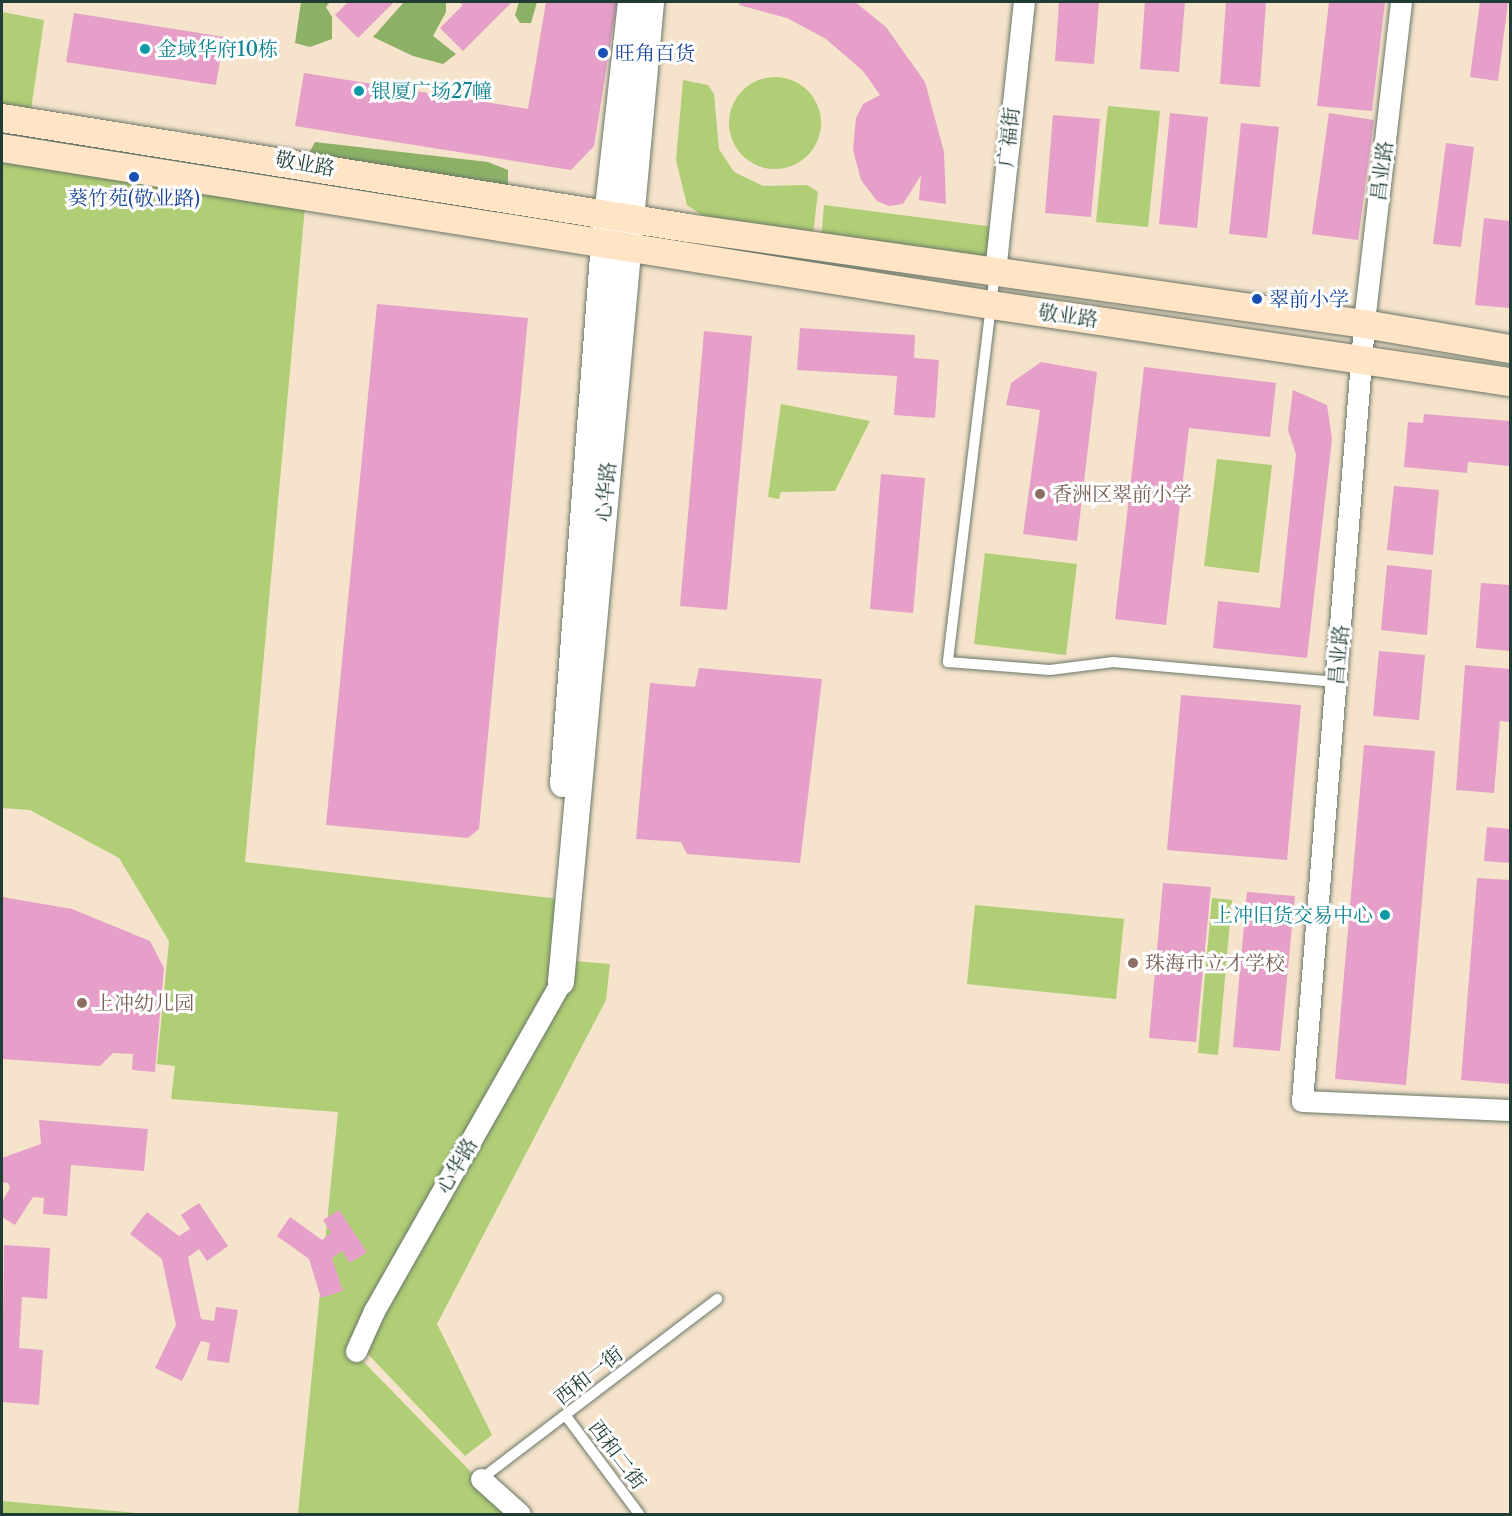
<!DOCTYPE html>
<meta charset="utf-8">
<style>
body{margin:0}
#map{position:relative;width:1512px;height:1516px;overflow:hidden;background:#f5e3cb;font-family:"Libre Caslon Text","Noto Serif SC",serif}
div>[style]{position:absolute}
.green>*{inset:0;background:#b0ce75}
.round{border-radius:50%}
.forest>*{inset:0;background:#8cb166}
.building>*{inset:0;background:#e59fc8}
.roads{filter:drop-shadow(0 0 2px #6a7769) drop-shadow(0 0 2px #6a7769)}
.service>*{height:10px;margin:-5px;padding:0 5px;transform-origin:5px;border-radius:5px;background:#fff}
.minor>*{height:21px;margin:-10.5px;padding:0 10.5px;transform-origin:10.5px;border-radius:10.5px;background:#fff}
.tertiary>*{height:26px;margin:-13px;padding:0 13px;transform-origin:13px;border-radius:13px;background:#fff}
.secondary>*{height:28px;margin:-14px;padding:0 14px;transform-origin:14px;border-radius:14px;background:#ffe4c6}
.dots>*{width:16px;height:16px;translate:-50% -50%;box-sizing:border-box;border:3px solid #fff;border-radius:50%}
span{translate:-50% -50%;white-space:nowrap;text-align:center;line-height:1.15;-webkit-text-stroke:6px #fff;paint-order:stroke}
.culture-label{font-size:20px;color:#0d838f}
.left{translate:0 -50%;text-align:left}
.right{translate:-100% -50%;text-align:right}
.transit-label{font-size:20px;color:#164399}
.street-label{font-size:20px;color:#1f3d34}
.education-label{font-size:20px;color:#785e54}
.frame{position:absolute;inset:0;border:3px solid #1f3d34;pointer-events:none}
</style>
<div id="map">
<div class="green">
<div style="clip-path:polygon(2px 12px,44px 20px,31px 110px,2px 105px)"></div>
<div class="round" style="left:729px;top:77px;width:92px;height:92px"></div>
<div style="clip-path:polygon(683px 80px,708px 85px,714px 94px,719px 149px,734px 172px,763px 186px,807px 185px,818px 192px,813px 234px,703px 216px,687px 205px,676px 160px)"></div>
<div style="clip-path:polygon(1108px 106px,1160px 111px,1148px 227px,1096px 222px)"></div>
<div style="clip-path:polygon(2px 148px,306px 196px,245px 862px,559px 899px,561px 982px,354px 1352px,512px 1514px,298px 1514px,338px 1112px,171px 1099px,175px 1066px,157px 1064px,169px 941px,119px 858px,30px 810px,2px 808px)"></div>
<div style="clip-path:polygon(824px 205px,994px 227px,988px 265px,821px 241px)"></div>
<div style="clip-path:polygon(781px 404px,870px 421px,835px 491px,781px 492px,779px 499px,768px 497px)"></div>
<div style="clip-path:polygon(1217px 459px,1272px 465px,1259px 573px,1204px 566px)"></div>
<div style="clip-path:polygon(985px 553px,1077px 564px,1066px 655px,974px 644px)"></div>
<div style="clip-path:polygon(1212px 898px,1232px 900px,1218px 1055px,1198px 1053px)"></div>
<div style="clip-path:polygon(975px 905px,1124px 919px,1116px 999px,967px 984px)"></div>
<div style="clip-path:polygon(573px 961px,610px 964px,606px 1000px,437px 1324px,492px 1435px,465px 1456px,365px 1351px,379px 1316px)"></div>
<div style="clip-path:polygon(2px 1501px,148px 1514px,2px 1514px)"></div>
</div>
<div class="forest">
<div style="clip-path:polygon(301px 2px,330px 2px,326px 7px,332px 17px,332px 39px,310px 47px,295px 43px)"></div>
<div style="clip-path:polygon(404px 2px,446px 2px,446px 12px,433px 36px,456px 54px,443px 64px,413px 56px,373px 37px)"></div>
<div style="clip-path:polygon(519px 2px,537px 2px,531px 23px,520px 23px,515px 15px)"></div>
<div style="clip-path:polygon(315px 142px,488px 162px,508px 170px,508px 191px,308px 155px)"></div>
</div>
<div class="building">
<div style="clip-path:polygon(348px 2px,394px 2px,358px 38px,335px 15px)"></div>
<div style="clip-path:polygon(459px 2px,512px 2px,463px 51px,440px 28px,463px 5px)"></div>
<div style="clip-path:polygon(546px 2px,617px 2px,594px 146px,571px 170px,295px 126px,304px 73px,528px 109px)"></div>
<div style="clip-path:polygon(740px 2px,855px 2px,886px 27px,925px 82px,944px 152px,946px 204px,919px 200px,921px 175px,903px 204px,889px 206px,877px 201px,861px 180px,853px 150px,856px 118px,863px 104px,880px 95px,863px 71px,826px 39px,787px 18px,739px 5px)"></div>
<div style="clip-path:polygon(1059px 2px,1099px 2px,1094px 64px,1055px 61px)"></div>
<div style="clip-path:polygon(1145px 2px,1185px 2px,1179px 72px,1140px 69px)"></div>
<div style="clip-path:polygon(1226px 2px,1266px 2px,1260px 87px,1220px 84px)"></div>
<div style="clip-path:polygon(1329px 2px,1385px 2px,1372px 111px,1317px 106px)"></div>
<div style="clip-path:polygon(1480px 2px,1508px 2px,1498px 81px,1470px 77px)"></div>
<div style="clip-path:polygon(74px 13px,224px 37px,216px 85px,66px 62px)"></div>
<div style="clip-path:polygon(1170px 113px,1208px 117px,1197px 228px,1159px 224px)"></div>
<div style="clip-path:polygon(1329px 113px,1374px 120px,1358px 240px,1312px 234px)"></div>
<div style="clip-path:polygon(1053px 115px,1100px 119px,1091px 217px,1045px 213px)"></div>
<div style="clip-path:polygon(1241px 123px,1279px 127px,1267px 238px,1229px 234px)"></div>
<div style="clip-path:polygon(1446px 143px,1474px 147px,1461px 247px,1433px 244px)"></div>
<div style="clip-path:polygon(1484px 218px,1510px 221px,1510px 308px,1475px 305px)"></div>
<div style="clip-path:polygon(377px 304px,528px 318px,479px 829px,468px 838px,326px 825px)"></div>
<div style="clip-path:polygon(800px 328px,915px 335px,914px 358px,939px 360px,935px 418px,894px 415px,897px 376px,797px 370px)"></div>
<div style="clip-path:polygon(704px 331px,752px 336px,727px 610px,680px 606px)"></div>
<div style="clip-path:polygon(1041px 362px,1097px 372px,1077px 541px,1023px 534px,1040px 410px,1006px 405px,1011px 383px)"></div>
<div style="clip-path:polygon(1144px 367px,1276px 383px,1270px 437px,1189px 428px,1166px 625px,1115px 619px)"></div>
<div style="clip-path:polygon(1293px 390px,1327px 405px,1332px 439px,1307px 658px,1213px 648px,1218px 601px,1280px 608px,1296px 454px,1288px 430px)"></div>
<div style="clip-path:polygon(1424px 414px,1510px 421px,1510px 466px,1468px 462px,1467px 473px,1404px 467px,1408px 422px,1423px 423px)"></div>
<div style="clip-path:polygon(881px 474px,925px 478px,913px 613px,870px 609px)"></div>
<div style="clip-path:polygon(1394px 486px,1439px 490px,1433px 555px,1387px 550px)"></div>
<div style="clip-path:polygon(1387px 565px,1432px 570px,1427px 635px,1381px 630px)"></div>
<div style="clip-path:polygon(1481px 583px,1510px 585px,1510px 651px,1476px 648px)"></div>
<div style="clip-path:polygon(1379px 651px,1425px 655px,1419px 720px,1373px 716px)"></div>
<div style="clip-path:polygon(1465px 665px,1510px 669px,1510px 722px,1500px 721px,1494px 793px,1456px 790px)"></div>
<div style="clip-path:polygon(699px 668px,822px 679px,800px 863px,687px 854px,681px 842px,636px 839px,650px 683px,695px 687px)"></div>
<div style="clip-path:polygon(1181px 695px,1301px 705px,1287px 860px,1167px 850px)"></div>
<div style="clip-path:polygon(1364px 745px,1435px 751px,1406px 1085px,1335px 1079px)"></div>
<div style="clip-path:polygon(1487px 827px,1510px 829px,1510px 863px,1484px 861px)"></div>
<div style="clip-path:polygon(1477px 878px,1510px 880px,1510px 1084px,1461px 1080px)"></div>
<div style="clip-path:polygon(1163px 883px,1211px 887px,1196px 1042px,1149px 1038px)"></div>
<div style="clip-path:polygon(1247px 892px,1295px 896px,1280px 1051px,1233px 1047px)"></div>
<div style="clip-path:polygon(2px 897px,72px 909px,150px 941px,164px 968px,155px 1072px,132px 1070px,133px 1054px,113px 1053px,100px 1066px,2px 1059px)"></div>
<div style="clip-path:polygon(39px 1120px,148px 1129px,144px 1171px,71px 1165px,67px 1216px,43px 1214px,44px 1198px,33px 1197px,15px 1225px,2px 1217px,2px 1202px,10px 1188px,8px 1183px,2px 1182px,2px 1158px,41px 1144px)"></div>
<div style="clip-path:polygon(199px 1203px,228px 1246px,207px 1261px,199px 1249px,188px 1257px,201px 1319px,214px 1321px,216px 1307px,238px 1310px,229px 1363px,207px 1360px,210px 1343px,201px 1341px,182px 1381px,155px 1368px,176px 1325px,162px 1259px,130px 1234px,147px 1212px,179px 1236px,190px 1229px,181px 1215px)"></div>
<div style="clip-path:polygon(339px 1210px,367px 1252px,350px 1263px,342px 1251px,332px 1258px,343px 1291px,321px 1298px,309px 1259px,277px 1236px,290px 1217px,322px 1240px,331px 1233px,323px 1220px)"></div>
<div style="clip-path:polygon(4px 1245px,50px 1248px,47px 1299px,22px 1297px,19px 1348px,43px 1350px,39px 1405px,2px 1402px)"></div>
</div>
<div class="roads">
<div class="service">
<div style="left:995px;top:272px;width:393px;rotate:96.9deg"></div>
<div style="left:948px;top:662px;width:102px;rotate:4.5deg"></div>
<div style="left:1050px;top:670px;width:64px;rotate:-7.2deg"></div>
<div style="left:1113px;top:662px;width:224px;rotate:5.1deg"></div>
<div style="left:566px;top:1416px;width:122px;rotate:53.3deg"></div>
<div style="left:481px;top:1479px;width:297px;rotate:-37.3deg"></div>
</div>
<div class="minor">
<div style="left:1401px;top:2px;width:324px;rotate:96.6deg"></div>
<div style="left:1364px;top:324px;width:779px;rotate:94.56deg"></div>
<div style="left:1302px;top:1101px;width:208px;rotate:2.5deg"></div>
<div style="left:995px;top:272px;width:272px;rotate:-83.9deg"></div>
<div style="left:356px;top:1351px;width:44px;rotate:-65.8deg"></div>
<div style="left:374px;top:1311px;width:378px;rotate:-60.4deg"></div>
<div style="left:481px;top:1479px;width:52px;rotate:41.9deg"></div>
</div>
<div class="tertiary">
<div style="left:563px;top:784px;width:543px;rotate:-85.67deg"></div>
<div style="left:604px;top:243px;width:243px;rotate:-83.6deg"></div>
<div style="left:561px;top:982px;width:984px;rotate:-84.75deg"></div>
</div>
<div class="secondary">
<div style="left:2px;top:118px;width:695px;rotate:9.11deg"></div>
<div style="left:688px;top:228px;width:683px;rotate:8.08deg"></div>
<div style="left:1364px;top:324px;width:148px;rotate:9.7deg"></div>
<div style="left:2px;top:148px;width:1001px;rotate:9.02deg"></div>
<div style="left:991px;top:305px;width:525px;rotate:8.44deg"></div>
</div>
</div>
<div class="dots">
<div style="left:145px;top:49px;background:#0f9aa8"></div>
<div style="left:603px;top:53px;background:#1a4fb4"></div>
<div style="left:359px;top:91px;background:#0f9aa8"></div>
<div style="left:134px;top:177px;background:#1a4fb4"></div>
<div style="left:1257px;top:299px;background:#1a4fb4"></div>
<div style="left:1040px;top:494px;background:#8d6e63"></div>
<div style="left:1385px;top:915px;background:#0f9aa8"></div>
<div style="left:1133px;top:963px;background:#8d6e63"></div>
<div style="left:82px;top:1003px;background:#8d6e63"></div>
</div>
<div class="culture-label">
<span class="left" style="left:157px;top:49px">金域华府10栋</span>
<span class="left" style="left:371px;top:91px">银厦广场27幢</span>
<span class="right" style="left:1373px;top:915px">上冲旧货交易中心</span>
</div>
<div class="transit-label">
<span class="left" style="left:615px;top:53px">旺角百货</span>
<span style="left:134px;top:198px">葵竹苑(敬业路)</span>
<span class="left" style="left:1269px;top:299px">翠前小学</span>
</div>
<div class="street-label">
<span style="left:1009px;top:137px;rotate:-84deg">广福街</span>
<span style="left:305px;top:164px;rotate:10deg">敬业路</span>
<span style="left:1382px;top:171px;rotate:-83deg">昌业路</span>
<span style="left:1068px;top:316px;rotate:8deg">敬业路</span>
<span style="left:606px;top:492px;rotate:-85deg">心华路</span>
<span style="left:1339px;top:655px;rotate:-85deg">昌业路</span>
<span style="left:457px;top:1166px;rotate:-60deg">心华路</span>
<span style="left:589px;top:1376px;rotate:-38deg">西和一街</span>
<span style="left:617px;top:1455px;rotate:53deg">西和二街</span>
</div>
<div class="education-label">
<span class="left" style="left:1052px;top:494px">香洲区翠前小学</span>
<span class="left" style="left:1145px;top:963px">珠海市立才学校</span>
<span class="left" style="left:94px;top:1003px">上冲幼儿园</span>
</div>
<div class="frame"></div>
</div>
